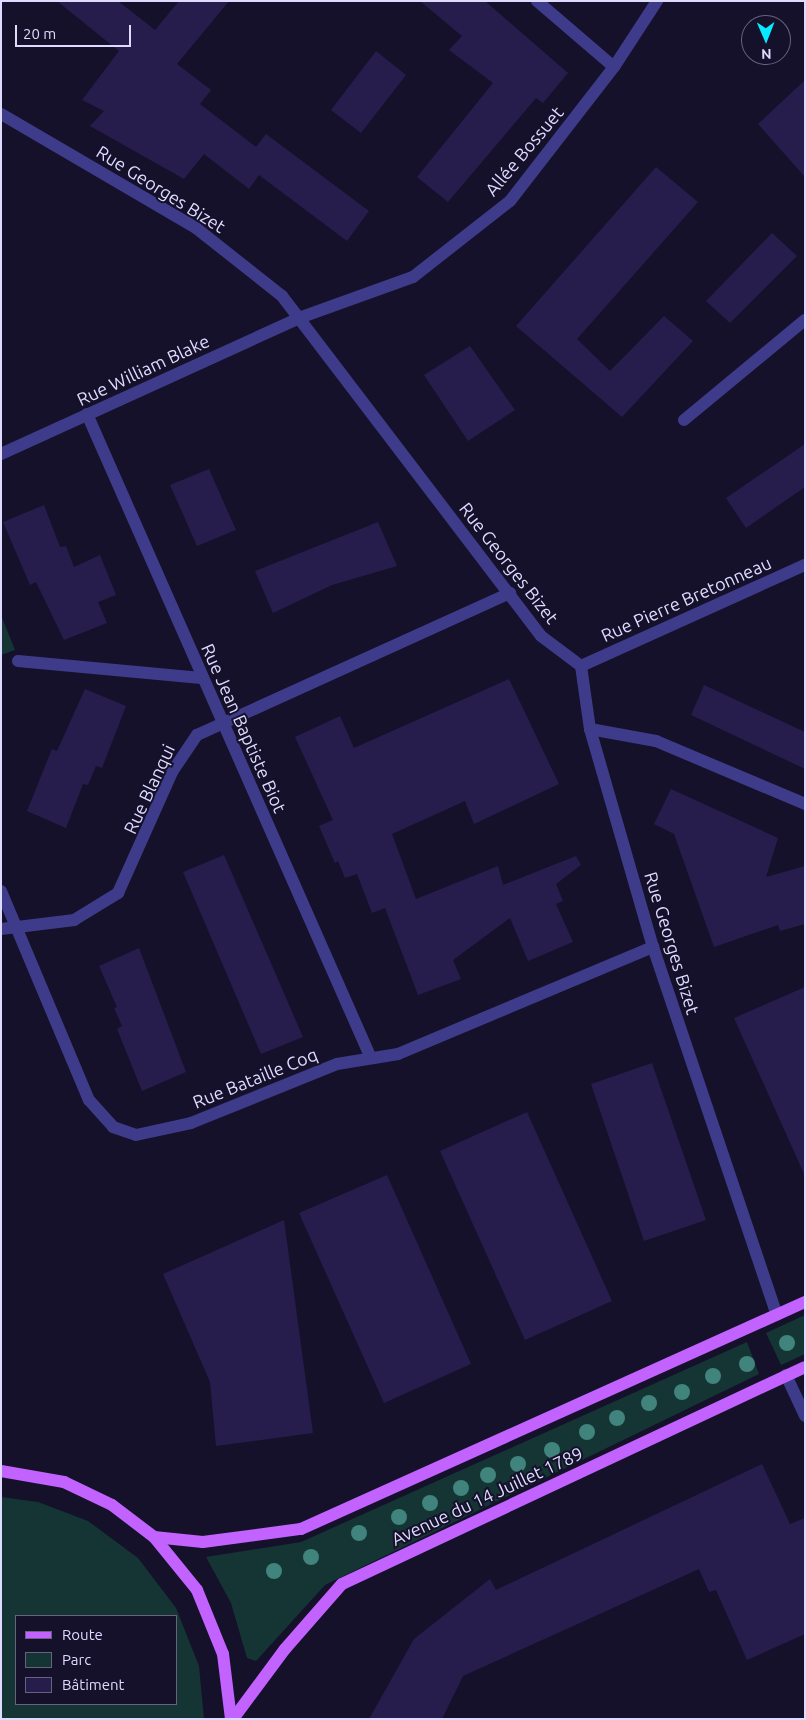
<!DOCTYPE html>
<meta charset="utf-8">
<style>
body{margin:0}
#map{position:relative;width:806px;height:1720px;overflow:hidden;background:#15112b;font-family:Ubuntu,sans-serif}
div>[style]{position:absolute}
.green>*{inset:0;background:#143534}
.building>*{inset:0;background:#261d4c}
.lane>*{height:12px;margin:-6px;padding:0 6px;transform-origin:6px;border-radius:6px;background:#3e3c8a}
.street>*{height:12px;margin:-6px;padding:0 6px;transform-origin:6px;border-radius:6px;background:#3e3c8a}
.primary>*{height:12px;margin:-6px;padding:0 6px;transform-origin:6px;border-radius:6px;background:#c262ff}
.trees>*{width:16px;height:16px;margin:-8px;border-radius:50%;background:#41837d}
span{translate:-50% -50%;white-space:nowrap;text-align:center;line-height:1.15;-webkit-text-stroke:4px #15112b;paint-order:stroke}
.street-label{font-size:18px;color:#dfdbff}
.frame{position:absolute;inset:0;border:2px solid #dfdbff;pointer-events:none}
.legend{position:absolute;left:15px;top:1615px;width:162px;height:90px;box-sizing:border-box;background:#15112b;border:1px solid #666280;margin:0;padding:6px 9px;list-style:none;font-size:15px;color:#dfdbff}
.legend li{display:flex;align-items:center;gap:10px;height:25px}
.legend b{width:25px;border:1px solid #666280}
.north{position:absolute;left:741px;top:15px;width:50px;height:50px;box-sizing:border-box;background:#15112b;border:1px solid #666280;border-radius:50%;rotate:179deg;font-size:14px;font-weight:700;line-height:20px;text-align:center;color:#dfdbff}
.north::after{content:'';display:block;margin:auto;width:18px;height:22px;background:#07eaff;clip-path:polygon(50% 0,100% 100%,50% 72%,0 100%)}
.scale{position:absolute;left:15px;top:25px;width:116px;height:22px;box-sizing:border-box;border:2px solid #dfdbff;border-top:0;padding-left:6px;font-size:15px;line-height:18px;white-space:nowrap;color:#dfdbff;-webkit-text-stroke:4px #15112b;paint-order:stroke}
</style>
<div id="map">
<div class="green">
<div style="clip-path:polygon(1px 615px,15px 650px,1px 655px)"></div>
<div style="clip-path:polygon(805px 1315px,805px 1354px,781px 1365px,766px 1333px)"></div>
<div style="clip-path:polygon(747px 1342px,759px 1374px,325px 1585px,256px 1661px,247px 1658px,231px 1603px,206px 1557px,301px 1542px)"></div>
<div style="clip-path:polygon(evenodd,1px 1497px,38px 1502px,88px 1521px,138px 1558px,176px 1608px,199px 1666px,204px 1719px,1px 1719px,1px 1497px,16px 1616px,176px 1616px,176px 1704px,16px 1704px,16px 1616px)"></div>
</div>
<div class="building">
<div style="clip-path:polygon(57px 1px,118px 1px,155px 30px,179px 1px,229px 1px,177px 64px,211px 90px,200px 104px,256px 147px,266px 134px,369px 211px,347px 241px,259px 175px,249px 189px,204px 154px,184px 179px,90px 126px,104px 111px,82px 100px,119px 51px)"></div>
<div style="clip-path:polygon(420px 1px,485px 1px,568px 73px,543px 103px,536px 98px,448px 202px,417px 177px,493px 83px,449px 50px,462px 36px)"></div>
<div style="clip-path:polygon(376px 51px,406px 75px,361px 133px,331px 110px)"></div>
<div style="clip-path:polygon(805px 80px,805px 177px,758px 124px)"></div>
<div style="clip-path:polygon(656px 167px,698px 202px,577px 339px,610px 371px,664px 316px,693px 341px,622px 417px,516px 326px)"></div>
<div style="clip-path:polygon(772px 233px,797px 256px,730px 323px,706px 301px)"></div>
<div style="clip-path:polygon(470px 346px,515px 410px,468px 441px,424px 375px)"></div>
<div style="clip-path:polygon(805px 444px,805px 487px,746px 528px,726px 498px)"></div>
<div style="clip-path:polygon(209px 469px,236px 530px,197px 546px,170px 485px)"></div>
<div style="clip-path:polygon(44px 505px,60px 547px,66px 546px,74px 567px,100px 555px,116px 595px,98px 602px,107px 623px,64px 640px,36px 582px,30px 585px,3px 522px)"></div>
<div style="clip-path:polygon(378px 522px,397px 566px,332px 585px,273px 613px,255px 571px)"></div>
<div style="clip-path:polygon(509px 679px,559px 784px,474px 824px,465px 801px,392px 834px,416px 899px,498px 866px,503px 885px,576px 856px,581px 865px,556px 884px,563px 901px,556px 904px,573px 942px,528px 961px,510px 918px,453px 960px,461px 979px,418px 995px,385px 908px,372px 913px,357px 874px,345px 878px,338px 861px,335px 863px,319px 826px,333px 820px,295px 737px,340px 716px,354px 748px)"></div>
<div style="clip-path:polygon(704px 685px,805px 732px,805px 769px,691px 715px)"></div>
<div style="clip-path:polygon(85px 689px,126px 706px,102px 768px,96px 766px,88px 785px,83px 784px,66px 828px,27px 811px,52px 749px,57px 751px)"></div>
<div style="clip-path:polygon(671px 789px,778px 838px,766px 877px,805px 866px,805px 924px,780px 931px,778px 925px,714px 947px,674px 834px,654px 824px)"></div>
<div style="clip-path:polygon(224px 855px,303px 1037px,261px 1054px,183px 872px)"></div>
<div style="clip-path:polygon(139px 948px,186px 1072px,142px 1091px,117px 1029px,122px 1026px,114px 1008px,117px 1007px,99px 966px)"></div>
<div style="clip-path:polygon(805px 987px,805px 1176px,734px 1018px)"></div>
<div style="clip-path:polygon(652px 1063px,706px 1220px,644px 1241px,591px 1084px)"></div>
<div style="clip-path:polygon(527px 1112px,612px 1301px,525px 1340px,440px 1151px)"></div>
<div style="clip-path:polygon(387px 1175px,471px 1364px,384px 1403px,299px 1213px)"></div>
<div style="clip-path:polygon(284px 1220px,313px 1433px,216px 1446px,210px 1382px,163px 1274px)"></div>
<div style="clip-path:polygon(762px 1464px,790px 1524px,805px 1518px,805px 1634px,747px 1660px,716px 1590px,709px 1592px,699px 1569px,463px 1676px,442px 1719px,369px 1719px,414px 1639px,490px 1579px,496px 1590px)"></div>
</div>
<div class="lane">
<div style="left:18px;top:661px;width:184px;rotate:5.3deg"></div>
<div style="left:590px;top:729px;width:67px;rotate:10.3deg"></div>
<div style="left:656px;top:741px;width:162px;rotate:22.9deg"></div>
</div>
<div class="street">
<div style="left:537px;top:1px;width:101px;rotate:40.6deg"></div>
<div style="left:1px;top:114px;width:226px;rotate:30.3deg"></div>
<div style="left:196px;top:228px;width:110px;rotate:38.3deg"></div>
<div style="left:282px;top:296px;width:427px;rotate:52.7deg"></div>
<div style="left:541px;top:636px;width:50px;rotate:36.9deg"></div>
<div style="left:581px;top:666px;width:64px;rotate:81.9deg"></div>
<div style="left:590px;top:729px;width:227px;rotate:73.9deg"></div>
<div style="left:653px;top:947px;width:388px;rotate:71.4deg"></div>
<div style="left:87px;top:414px;width:702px;rotate:66.21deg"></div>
<div style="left:684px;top:420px;width:157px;rotate:-39.6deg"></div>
<div style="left:1px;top:454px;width:328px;rotate:-24.5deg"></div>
<div style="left:299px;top:318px;width:121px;rotate:-19.8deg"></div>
<div style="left:413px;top:277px;width:123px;rotate:-38.1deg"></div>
<div style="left:510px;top:201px;width:170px;rotate:-52.2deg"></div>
<div style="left:614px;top:67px;width:79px;rotate:-56.9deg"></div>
<div style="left:581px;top:666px;width:246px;rotate:-24.3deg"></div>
<div style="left:1px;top:891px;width:227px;rotate:67.2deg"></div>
<div style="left:89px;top:1100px;width:36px;rotate:48deg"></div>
<div style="left:113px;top:1127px;width:24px;rotate:19deg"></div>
<div style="left:136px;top:1135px;width:56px;rotate:-12.3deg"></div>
<div style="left:191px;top:1123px;width:157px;rotate:-22deg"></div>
<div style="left:337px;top:1064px;width:62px;rotate:-9.3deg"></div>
<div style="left:398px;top:1054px;width:277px;rotate:-22.8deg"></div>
<div style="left:1px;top:929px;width:74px;rotate:-7deg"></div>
<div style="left:74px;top:920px;width:52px;rotate:-31.5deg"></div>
<div style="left:118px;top:893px;width:133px;rotate:-65.9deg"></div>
<div style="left:172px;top:772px;width:45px;rotate:-56deg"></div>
<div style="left:197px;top:735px;width:344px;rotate:-24.4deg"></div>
<div style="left:786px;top:1375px;width:45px;rotate:65.1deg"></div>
</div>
<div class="primary">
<div style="left:1px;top:1471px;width:64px;rotate:9.9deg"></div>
<div style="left:64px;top:1482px;width:53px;rotate:25.6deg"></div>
<div style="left:112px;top:1505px;width:53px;rotate:37.3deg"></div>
<div style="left:154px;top:1537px;width:68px;rotate:50.9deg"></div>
<div style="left:197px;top:1590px;width:69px;rotate:67.9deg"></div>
<div style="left:223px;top:1654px;width:65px;rotate:83deg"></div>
<div style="left:154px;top:1537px;width:49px;rotate:5.8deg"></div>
<div style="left:203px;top:1542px;width:99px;rotate:-7.6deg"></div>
<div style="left:301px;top:1529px;width:553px;rotate:-24.25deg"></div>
<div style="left:233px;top:1719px;width:87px;rotate:-53.4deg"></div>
<div style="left:285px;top:1649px;width:86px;rotate:-48.8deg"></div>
<div style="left:342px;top:1584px;width:511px;rotate:-25.11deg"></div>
</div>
<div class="trees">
<div style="left:787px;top:1343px"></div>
<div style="left:747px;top:1364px"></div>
<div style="left:713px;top:1376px"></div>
<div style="left:682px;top:1392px"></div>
<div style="left:649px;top:1403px"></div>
<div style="left:617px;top:1418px"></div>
<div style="left:587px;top:1432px"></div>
<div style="left:552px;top:1450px"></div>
<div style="left:518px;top:1464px"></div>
<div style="left:488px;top:1475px"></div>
<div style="left:461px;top:1488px"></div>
<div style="left:430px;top:1503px"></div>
<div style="left:399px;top:1517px"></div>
<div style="left:359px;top:1533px"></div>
<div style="left:311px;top:1557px"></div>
<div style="left:274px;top:1571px"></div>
</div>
<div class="street-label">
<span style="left:524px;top:151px;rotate:-50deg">Allée Bossuet</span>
<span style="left:161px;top:189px;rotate:32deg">Rue Georges Bizet</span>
<span style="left:143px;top:370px;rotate:-25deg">Rue William Blake</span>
<span style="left:509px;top:563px;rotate:52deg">Rue Georges Bizet</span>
<span style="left:686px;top:599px;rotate:-24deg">Rue Pierre Bretonneau</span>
<span style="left:244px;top:728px;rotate:66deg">Rue Jean Baptiste Biot</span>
<span style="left:149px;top:789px;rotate:-65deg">Rue Blanqui</span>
<span style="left:672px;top:943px;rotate:73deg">Rue Georges Bizet</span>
<span style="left:255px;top:1078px;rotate:-22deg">Rue Bataille Coq</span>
<span style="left:487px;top:1496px;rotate:-25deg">Avenue du 14 Juillet 1789</span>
</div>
<div class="frame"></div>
<ul class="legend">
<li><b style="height:6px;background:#c262ff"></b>Route</li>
<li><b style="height:14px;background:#143534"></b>Parc</li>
<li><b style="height:14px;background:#261d4c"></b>Bâtiment</li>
</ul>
<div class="north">N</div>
<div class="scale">20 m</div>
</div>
